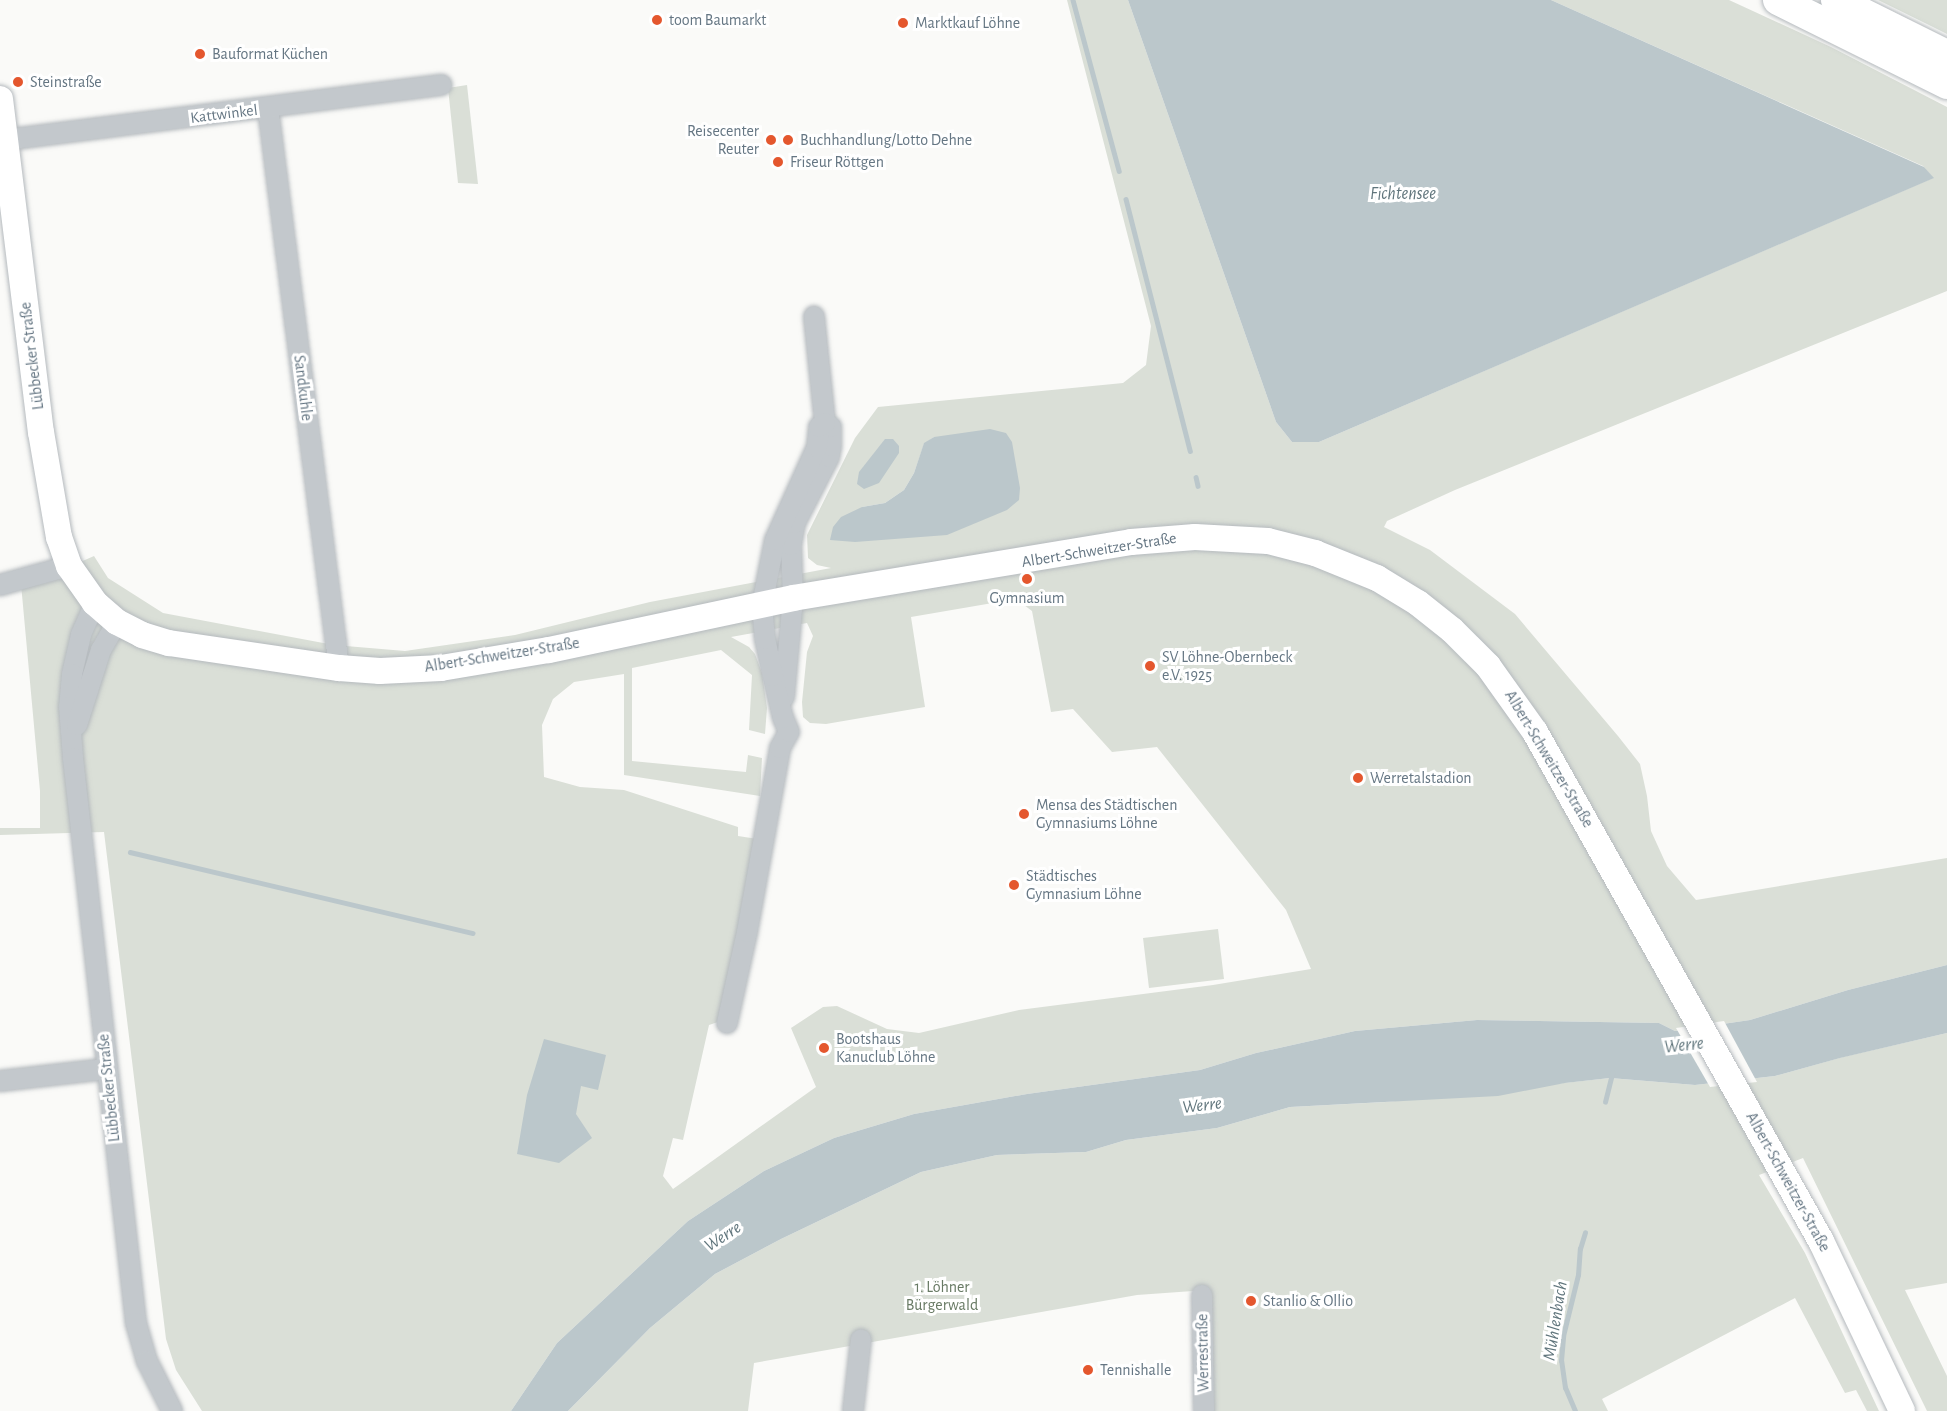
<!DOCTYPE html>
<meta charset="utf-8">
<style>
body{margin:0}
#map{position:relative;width:1947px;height:1411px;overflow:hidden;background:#fafaf8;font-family:"Alegreya Sans",sans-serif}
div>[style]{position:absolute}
.green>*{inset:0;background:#dadfd7}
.water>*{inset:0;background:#bbc7cb}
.pier>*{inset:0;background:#fafaf8}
.stream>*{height:4.5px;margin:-2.25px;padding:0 2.25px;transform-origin:2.25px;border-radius:2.25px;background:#bbc7cb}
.roads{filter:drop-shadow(0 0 2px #b5babe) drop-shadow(0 0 2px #b5babe)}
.minor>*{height:20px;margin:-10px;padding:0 10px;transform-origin:10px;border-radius:10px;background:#c3c8cc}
.major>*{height:26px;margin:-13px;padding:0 13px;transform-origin:13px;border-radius:13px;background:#fff}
.highway>*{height:30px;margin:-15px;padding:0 15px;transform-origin:15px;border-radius:15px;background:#fff}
.dots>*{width:16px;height:16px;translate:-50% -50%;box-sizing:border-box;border:3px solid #fff;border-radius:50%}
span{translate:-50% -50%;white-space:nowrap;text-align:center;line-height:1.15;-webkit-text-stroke:6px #fff;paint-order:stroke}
.poi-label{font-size:16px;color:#657683}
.left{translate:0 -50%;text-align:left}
.right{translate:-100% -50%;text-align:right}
.street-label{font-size:16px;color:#657683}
.park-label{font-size:16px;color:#687a64}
.water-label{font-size:18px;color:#60757c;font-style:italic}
</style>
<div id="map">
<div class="green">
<div style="clip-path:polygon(evenodd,1067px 0,1128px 0,1276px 422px,1292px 442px,1319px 442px,1933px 178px,1923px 166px,1551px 0,1729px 0,1831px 47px,1947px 107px,1947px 291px,1455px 490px,1387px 521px,1384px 527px,1430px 550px,1515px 614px,1618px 736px,1640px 764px,1647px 796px,1651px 831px,1667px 866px,1696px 900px,1947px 858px,1947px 965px,1848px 990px,1750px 1020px,1675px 1031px,1659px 1023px,1477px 1020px,1355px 1031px,1256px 1053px,1200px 1070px,1027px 1094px,914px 1114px,834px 1138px,764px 1171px,688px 1221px,557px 1343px,511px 1411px,202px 1411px,176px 1370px,166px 1339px,104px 832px,0 835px,0 828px,40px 828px,40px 791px,21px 584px,42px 579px,94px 556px,108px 578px,163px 613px,334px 645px,405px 651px,515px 635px,650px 602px,831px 568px,817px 565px,808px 558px,807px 535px,855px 438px,878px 407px,1123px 383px,1146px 365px,1151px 326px,1067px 0,934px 437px,947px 535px,862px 507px,885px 503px,904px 490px,914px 473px,924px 444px,934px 437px,1067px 0,1016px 599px,1032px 611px,1051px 712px,1073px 709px,1112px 752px,1157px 747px,1286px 910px,1311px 969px,1213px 985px,1019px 1010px,919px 1033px,887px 1029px,837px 1006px,823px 1007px,791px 1028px,816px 1087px,673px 1189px,663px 1176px,673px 1138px,683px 1140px,709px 1025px,721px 1021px,771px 841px,738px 836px,738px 827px,624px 790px,580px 787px,544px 777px,542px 725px,553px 699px,574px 682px,624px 674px,624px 775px,760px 796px,762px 758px,748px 755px,746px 772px,632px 761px,632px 668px,721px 650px,752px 675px,749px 730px,765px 734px,767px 708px,762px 673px,755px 654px,749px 647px,731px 637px,807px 623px,813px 636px,807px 652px,802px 702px,803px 717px,810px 723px,826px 724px,925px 707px,911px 617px,1016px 599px)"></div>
<div style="clip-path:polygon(1878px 0,1947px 0,1947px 34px,1929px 25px)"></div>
<div style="clip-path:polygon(467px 85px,478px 184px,458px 183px,448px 88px)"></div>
<div style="clip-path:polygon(1218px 929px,1224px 979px,1149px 988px,1143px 938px)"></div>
<div style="clip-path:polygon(1947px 1033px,1947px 1283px,1905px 1290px,1947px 1376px,1947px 1411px,1927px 1411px,1803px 1158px,1759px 1175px,1805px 1253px,1879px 1411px,1867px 1411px,1856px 1390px,1845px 1393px,1795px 1298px,1602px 1399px,1608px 1411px,1209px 1411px,1207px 1290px,1137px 1295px,754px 1363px,748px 1411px,568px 1411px,650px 1328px,715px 1274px,781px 1239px,921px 1172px,997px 1155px,1086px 1152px,1126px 1140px,1217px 1128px,1290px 1107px,1386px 1102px,1610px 1078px,1695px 1085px,1775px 1076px,1843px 1057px)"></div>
</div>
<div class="water">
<div style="clip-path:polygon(1128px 0,1551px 0,1924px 167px,1934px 178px,1319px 442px,1292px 442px,1276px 422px)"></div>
<div style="clip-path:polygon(990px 429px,1006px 433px,1012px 442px,1020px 488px,1019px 500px,1007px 510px,947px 535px,855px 542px,830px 540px,833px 527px,841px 517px,862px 507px,885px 503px,904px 490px,914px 473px,924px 443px,934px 437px)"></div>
<div style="clip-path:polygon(885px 439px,893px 439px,899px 446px,899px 453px,879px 483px,864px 489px,857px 484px,859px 472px)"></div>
<div style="clip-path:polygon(1947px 965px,1947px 1033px,1840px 1058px,1775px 1076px,1695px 1085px,1610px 1078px,1565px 1083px,1498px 1096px,1290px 1107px,1217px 1128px,1126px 1140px,1086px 1152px,997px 1155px,921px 1172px,781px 1239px,715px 1274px,650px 1328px,568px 1411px,511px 1411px,557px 1343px,688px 1221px,764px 1171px,834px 1138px,914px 1114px,1027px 1094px,1200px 1070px,1256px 1053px,1355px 1031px,1477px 1020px,1659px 1023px,1675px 1031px,1750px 1020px,1848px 990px)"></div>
<div style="clip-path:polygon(544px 1039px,606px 1055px,598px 1090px,581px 1086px,576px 1114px,592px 1138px,559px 1163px,517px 1154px,527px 1095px)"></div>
</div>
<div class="pier">
<div style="clip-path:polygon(1724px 1021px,1757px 1082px,1710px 1087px,1676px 1028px)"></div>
</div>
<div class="stream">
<div style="left:1073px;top:0;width:177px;rotate:74.9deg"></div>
<div style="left:1126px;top:199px;width:260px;rotate:75.7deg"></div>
<div style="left:1196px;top:477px;width:9px;rotate:77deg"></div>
<div style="left:130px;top:852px;width:352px;rotate:13.3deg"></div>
<div style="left:1605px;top:1102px;width:30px;rotate:-76deg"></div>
<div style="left:1575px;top:1411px;width:25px;rotate:-113deg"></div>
<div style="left:1565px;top:1388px;width:27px;rotate:-98deg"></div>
<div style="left:1561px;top:1361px;width:25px;rotate:-85deg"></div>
<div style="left:1563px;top:1336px;width:63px;rotate:-76.2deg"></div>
<div style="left:1578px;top:1275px;width:26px;rotate:-86deg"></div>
<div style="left:1580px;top:1249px;width:17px;rotate:-73deg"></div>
</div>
<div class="roads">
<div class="minor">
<div style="left:268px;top:108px;width:564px;rotate:82.77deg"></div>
<div style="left:5px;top:140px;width:440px;rotate:-7.2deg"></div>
<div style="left:0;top:585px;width:72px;rotate:-15.4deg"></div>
<div style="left:95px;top:603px;width:35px;rotate:114deg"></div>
<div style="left:81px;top:635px;width:40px;rotate:103deg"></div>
<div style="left:72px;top:674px;width:33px;rotate:95deg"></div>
<div style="left:69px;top:707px;width:51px;rotate:85.5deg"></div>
<div style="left:73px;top:758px;width:569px;rotate:83.64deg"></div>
<div style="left:136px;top:1323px;width:40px;rotate:74deg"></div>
<div style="left:147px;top:1361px;width:56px;rotate:63.4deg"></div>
<div style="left:784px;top:697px;width:99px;rotate:-84.8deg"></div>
<div style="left:793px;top:598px;width:53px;rotate:-92.2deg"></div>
<div style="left:791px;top:545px;width:22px;rotate:-80deg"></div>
<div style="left:795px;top:523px;width:74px;rotate:-62.7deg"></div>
<div style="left:829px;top:457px;width:11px;rotate:-80deg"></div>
<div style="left:831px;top:446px;width:19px;rotate:-90deg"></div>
<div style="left:831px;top:427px;width:7px;rotate:-146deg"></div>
<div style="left:825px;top:423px;width:107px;rotate:-95.9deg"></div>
<div style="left:77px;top:725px;width:79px;rotate:-72.3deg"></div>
<div style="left:101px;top:650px;width:32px;rotate:-60deg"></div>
<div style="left:727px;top:1023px;width:93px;rotate:-77.6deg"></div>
<div style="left:747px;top:932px;width:187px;rotate:-79.8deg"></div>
<div style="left:780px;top:748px;width:18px;rotate:-61deg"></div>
<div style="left:789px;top:732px;width:15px;rotate:-113deg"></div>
<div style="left:783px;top:718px;width:43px;rotate:-103.4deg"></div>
<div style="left:773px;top:676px;width:38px;rotate:-102deg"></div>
<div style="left:765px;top:639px;width:34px;rotate:-95deg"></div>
<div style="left:762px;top:605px;width:66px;rotate:-78.7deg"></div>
<div style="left:775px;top:540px;width:102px;rotate:-65.7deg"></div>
<div style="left:817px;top:447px;width:20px;rotate:-84deg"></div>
<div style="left:819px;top:427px;width:7px;rotate:-34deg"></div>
<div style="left:0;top:1081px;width:107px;rotate:-6.5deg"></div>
<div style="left:1202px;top:1295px;width:116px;rotate:89deg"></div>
<div style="left:853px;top:1411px;width:72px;rotate:-83.7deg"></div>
</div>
<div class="major">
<div style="left:0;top:99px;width:336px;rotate:83deg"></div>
<div style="left:41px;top:432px;width:107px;rotate:80.3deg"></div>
<div style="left:59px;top:537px;width:31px;rotate:71deg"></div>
<div style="left:69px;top:566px;width:45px;rotate:54.9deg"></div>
<div style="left:95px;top:603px;width:29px;rotate:41deg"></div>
<div style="left:117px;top:622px;width:28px;rotate:27deg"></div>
<div style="left:142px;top:635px;width:28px;rotate:17deg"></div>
<div style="left:169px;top:643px;width:172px;rotate:8.4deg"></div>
<div style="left:339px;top:668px;width:41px;rotate:4.2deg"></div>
<div style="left:380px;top:671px;width:61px;rotate:-2.8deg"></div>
<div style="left:441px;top:668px;width:109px;rotate:-9.5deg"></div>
<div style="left:549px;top:650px;width:249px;rotate:-12deg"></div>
<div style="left:793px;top:598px;width:343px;rotate:-9.4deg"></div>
<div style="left:1131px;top:542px;width:64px;rotate:-4.5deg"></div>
<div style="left:1195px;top:537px;width:73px;rotate:3.1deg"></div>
<div style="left:1268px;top:541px;width:49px;rotate:14.3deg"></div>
<div style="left:1315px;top:553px;width:67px;rotate:22deg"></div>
<div style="left:1377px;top:578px;width:48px;rotate:31.4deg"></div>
<div style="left:1418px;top:603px;width:43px;rotate:38.5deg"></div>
<div style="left:1452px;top:630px;width:51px;rotate:45deg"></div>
<div style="left:1488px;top:666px;width:81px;rotate:54.5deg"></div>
<div style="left:1535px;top:732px;width:584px;rotate:60.67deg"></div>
<div style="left:1821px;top:1241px;width:188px;rotate:64.5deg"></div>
</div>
<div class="highway">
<div style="left:1778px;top:0;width:189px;rotate:26.4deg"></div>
<div style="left:1836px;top:0;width:124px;rotate:26.4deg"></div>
</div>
</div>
<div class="dots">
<div style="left:657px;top:20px;background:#e4572e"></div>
<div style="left:903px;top:23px;background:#e4572e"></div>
<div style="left:200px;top:54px;background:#e4572e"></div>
<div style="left:18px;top:82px;background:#e4572e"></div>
<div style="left:771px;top:140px;background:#e4572e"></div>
<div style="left:788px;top:140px;background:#e4572e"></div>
<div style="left:778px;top:162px;background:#e4572e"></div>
<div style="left:1027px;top:579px;background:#e4572e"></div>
<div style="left:1150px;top:666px;background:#e4572e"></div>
<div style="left:1358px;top:778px;background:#e4572e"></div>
<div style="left:1024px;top:814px;background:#e4572e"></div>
<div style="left:1014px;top:885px;background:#e4572e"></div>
<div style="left:824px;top:1048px;background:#e4572e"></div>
<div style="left:1251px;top:1301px;background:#e4572e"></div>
<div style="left:1088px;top:1370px;background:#e4572e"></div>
</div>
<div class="poi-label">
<span class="left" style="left:669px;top:20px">toom Baumarkt</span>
<span class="left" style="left:915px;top:23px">Marktkauf Löhne</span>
<span class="left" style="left:212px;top:54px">Bauformat Küchen</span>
<span class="left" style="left:30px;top:82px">Steinstraße</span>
<span class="right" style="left:759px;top:140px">Reisecenter<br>Reuter</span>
<span class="left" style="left:800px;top:140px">Buchhandlung/Lotto Dehne</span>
<span class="left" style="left:790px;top:162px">Friseur Röttgen</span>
<span style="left:1027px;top:598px">Gymnasium</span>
<span class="left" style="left:1162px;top:666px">SV Löhne-Obernbeck<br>e.V. 1925</span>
<span class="left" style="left:1370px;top:778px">Werretalstadion</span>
<span class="left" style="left:1036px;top:814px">Mensa des Städtischen<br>Gymnasiums Löhne</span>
<span class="left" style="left:1026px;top:885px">Städtisches<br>Gymnasium Löhne</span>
<span class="left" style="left:836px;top:1048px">Bootshaus<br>Kanuclub Löhne</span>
<span class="left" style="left:1263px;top:1301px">Stanlio &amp; Ollio</span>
<span class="left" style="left:1100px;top:1370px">Tennishalle</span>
</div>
<div class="street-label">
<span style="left:224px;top:114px;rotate:-7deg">Kattwinkel</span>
<span style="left:32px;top:356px;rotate:-97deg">Lübbecker Straße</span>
<span style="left:303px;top:388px;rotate:83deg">Sandkuhle</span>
<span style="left:1099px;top:550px;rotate:-9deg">Albert-Schweitzer-Straße</span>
<span style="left:502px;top:655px;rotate:-9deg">Albert-Schweitzer-Straße</span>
<span style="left:1549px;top:759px;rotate:59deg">Albert-Schweitzer-Straße</span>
<span style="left:109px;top:1088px;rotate:-96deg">Lübbecker Straße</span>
<span style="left:1788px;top:1182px;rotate:61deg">Albert-Schweitzer-Straße</span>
<span style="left:1203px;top:1353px;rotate:-91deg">Werrestraße</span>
</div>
<div class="park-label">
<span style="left:942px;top:1296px">1. Löhner<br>Bürgerwald</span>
</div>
<div class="water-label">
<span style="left:1403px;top:194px">Fichtensee</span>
<span style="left:1684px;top:1046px;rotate:-6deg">Werre</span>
<span style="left:1202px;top:1106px;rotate:-7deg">Werre</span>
<span style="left:723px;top:1237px;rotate:-33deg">Werre</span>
<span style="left:1556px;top:1321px;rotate:-81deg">Mühlenbach</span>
</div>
</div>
